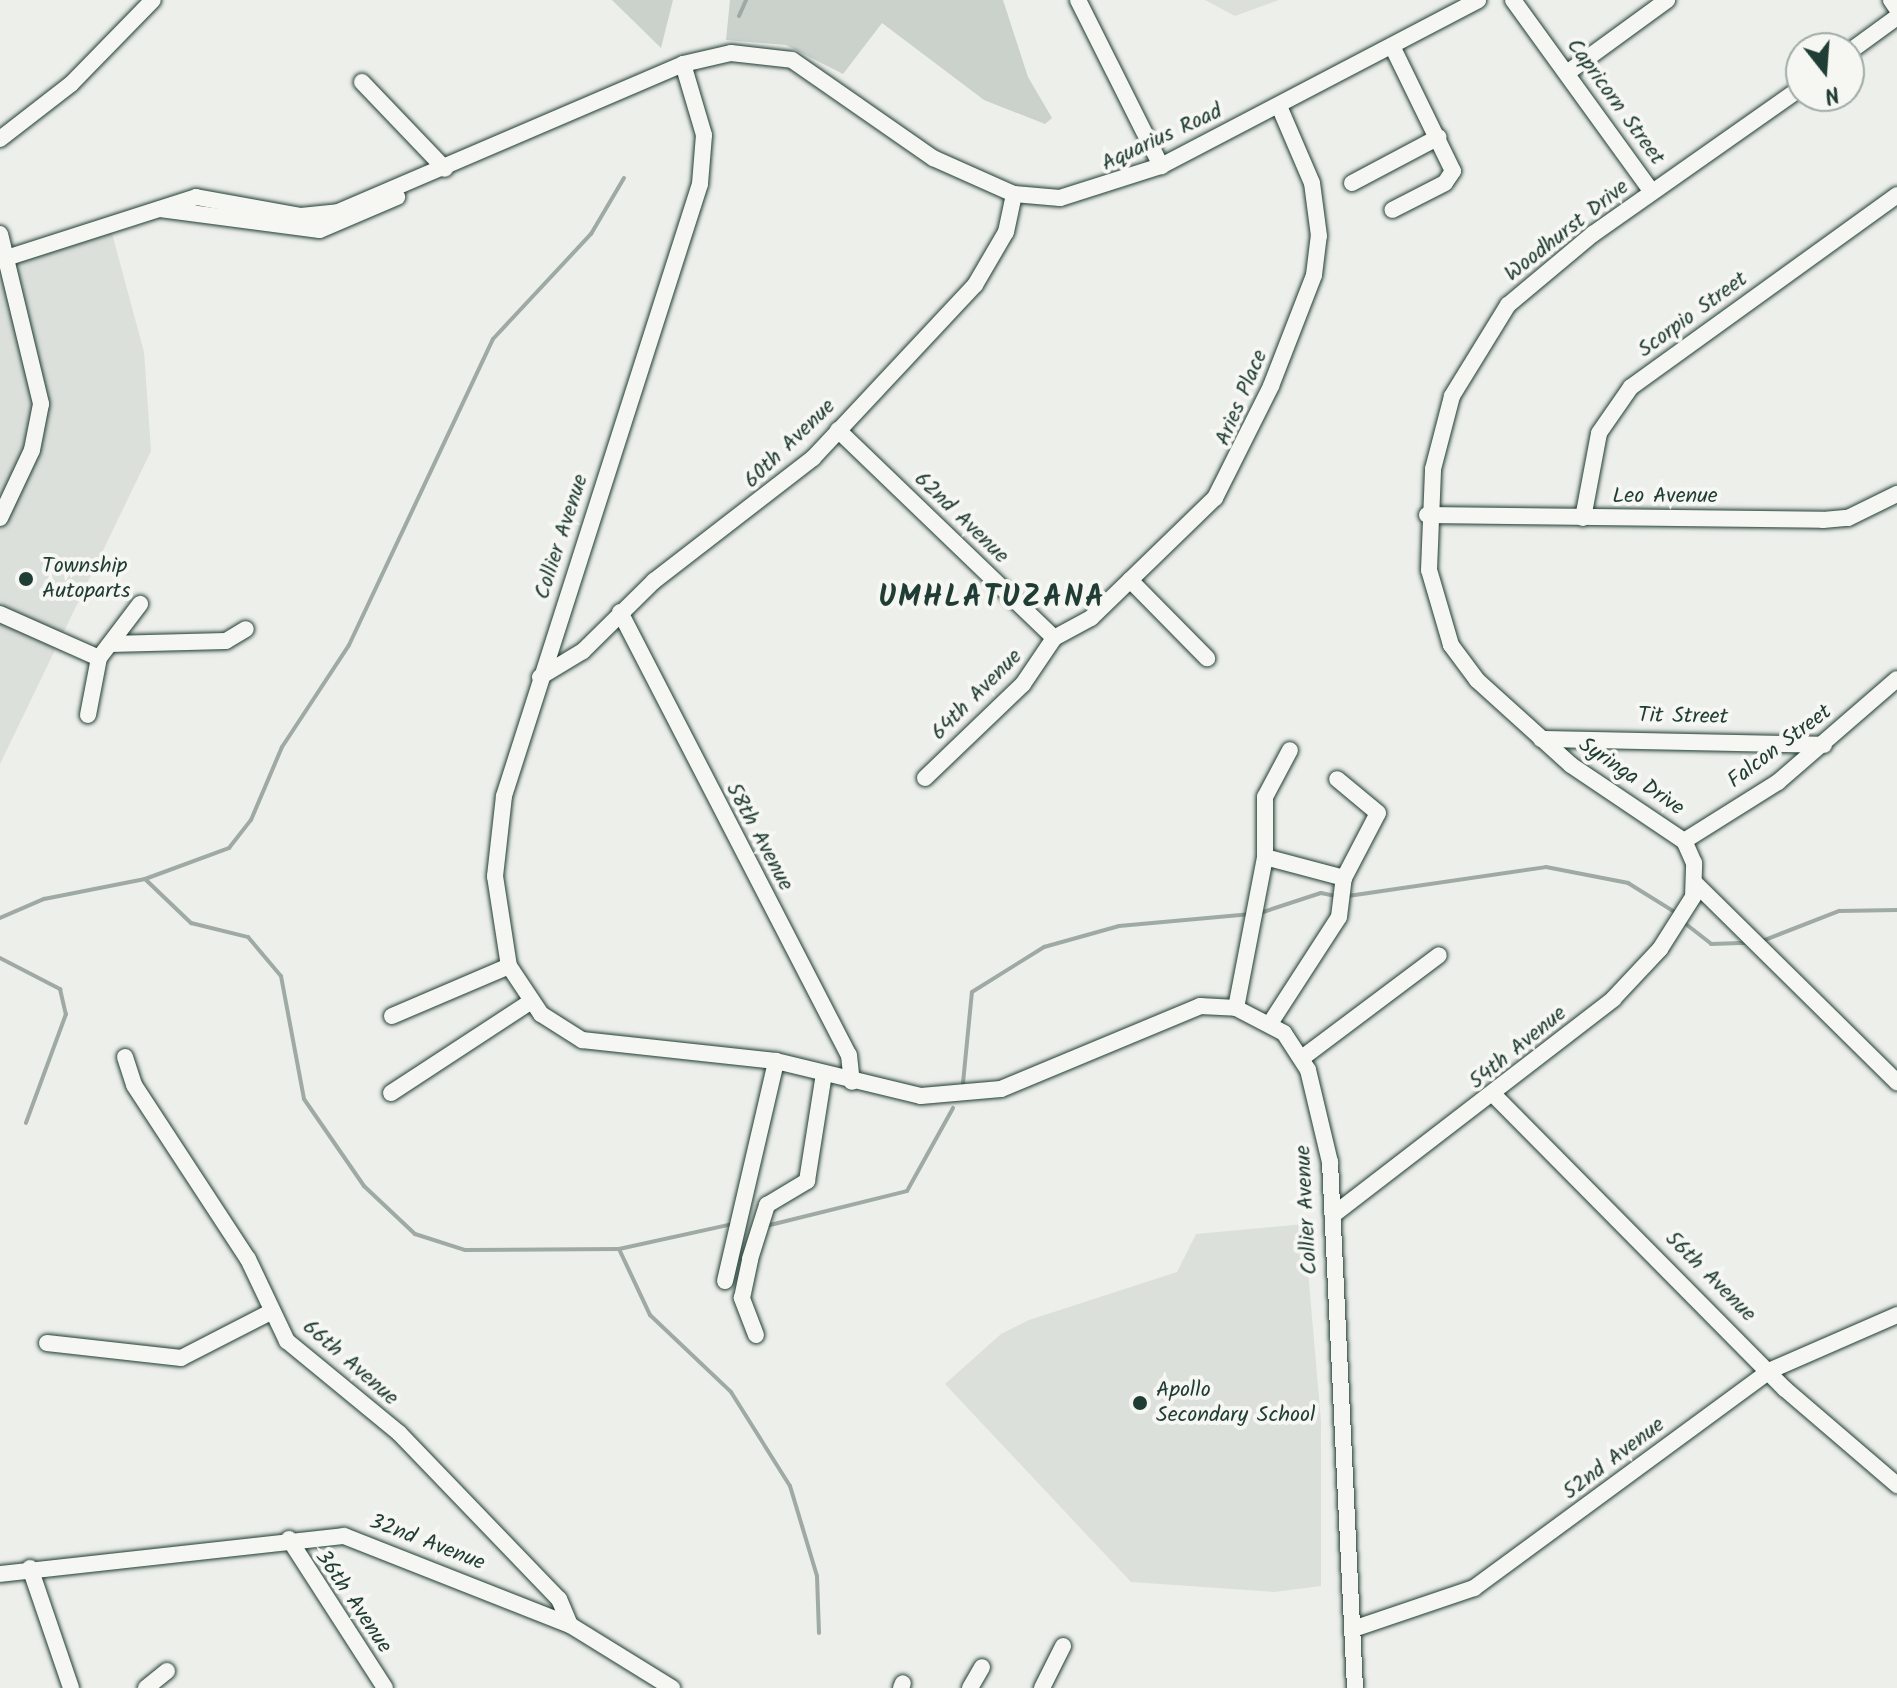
<!DOCTYPE html>
<style>
body{margin:0}
#map{position:relative;width:1897px;height:1688px;overflow:hidden;background:#edefea;font-family:Kalam,sans-serif}
div>[style]{position:absolute}
.built>*{inset:0;background:#dce0db}
.green>*{inset:0;background:#cbd2cc}
.stream>*{height:4px;margin:-2px;padding:0 2px;transform-origin:2px;border-radius:2px;background:#9faaa4}
.roads{filter:drop-shadow(0 0 2px #1f3d34) drop-shadow(0 0 2px #1f3d34)}
.minor>*{height:16px;margin:-8px;padding:0 8px;transform-origin:8px;border-radius:8px;background:#f6f6f2}
.dots>*{width:22px;height:22px;translate:-50% -50%;box-sizing:border-box;border:4px solid #f6f6f2;border-radius:50%}
span{translate:-50% -50%;white-space:nowrap;text-align:center;line-height:1.15;-webkit-text-stroke:8px #f6f6f2;paint-order:stroke}
.street-label{font-size:22px;color:#1f3d34}
.poi-label{font-size:22px;color:#1f3d34}
.left{translate:0 -50%;text-align:left}
.district-label{font-size:30px;color:#1f3d34;font-weight:700;letter-spacing:2px}
.north{position:absolute;left:1785px;top:32px;width:80px;height:80px;box-sizing:border-box;background:#f6f6f2;border:2px solid #a0aca6;border-radius:50%;rotate:163deg;font-size:22px;font-weight:700;line-height:32px;text-align:center;color:#1f3d34}
.north::after{content:'';display:block;margin:auto;width:28px;height:36px;background:#1f3d34;clip-path:polygon(50% 0,100% 100%,50% 72%,0 100%)}
</style>
<div id="map">
<div class="built">
<div style="clip-path:polygon(1205px 0,1279px 0,1235px 16px)"></div>
<div style="clip-path:polygon(110px 226px,144px 352px,151px 451px,0 764px,0 261px)"></div>
<div style="clip-path:polygon(1304px 1224px,1321px 1421px,1321px 1586px,1274px 1592px,1131px 1582px,945px 1384px,1001px 1334px,1029px 1320px,1177px 1272px,1196px 1234px)"></div>
</div>
<div class="green">
<div style="clip-path:polygon(612px 0,673px 0,661px 48px)"></div>
<div style="clip-path:polygon(730px 0,1003px 0,1028px 77px,1052px 118px,1045px 124px,984px 100px,882px 23px,843px 74px,786px 45px,726px 40px)"></div>
</div>
<div class="stream">
<div style="left:739px;top:16px;width:17px;rotate:-66deg"></div>
<div style="left:145px;top:879px;width:64px;rotate:43.7deg"></div>
<div style="left:191px;top:923px;width:59px;rotate:13.8deg"></div>
<div style="left:248px;top:937px;width:51px;rotate:49.8deg"></div>
<div style="left:281px;top:976px;width:125px;rotate:79.4deg"></div>
<div style="left:304px;top:1099px;width:106px;rotate:55.4deg"></div>
<div style="left:364px;top:1186px;width:70px;rotate:43.3deg"></div>
<div style="left:415px;top:1234px;width:52px;rotate:17.7deg"></div>
<div style="left:465px;top:1250px;width:154px;rotate:-0.4deg"></div>
<div style="left:619px;top:1249px;width:117px;rotate:-12.4deg"></div>
<div style="left:1348px;top:896px;width:200px;rotate:-8.3deg"></div>
<div style="left:1546px;top:867px;width:84px;rotate:11deg"></div>
<div style="left:1628px;top:883px;width:59px;rotate:31.8deg"></div>
<div style="left:1260px;top:913px;width:64px;rotate:-18.2deg"></div>
<div style="left:1321px;top:893px;width:14px;rotate:12deg"></div>
<div style="left:0;top:918px;width:48px;rotate:-23.4deg"></div>
<div style="left:44px;top:899px;width:103px;rotate:-11.2deg"></div>
<div style="left:145px;top:879px;width:90px;rotate:-20.3deg"></div>
<div style="left:229px;top:848px;width:36px;rotate:-52deg"></div>
<div style="left:251px;top:820px;width:79px;rotate:-67deg"></div>
<div style="left:282px;top:747px;width:122px;rotate:-56.7deg"></div>
<div style="left:349px;top:645px;width:338px;rotate:-64.8deg"></div>
<div style="left:493px;top:339px;width:144px;rotate:-47deg"></div>
<div style="left:591px;top:234px;width:65px;rotate:-59.5deg"></div>
<div style="left:1682px;top:921px;width:37px;rotate:38deg"></div>
<div style="left:1711px;top:944px;width:38px;rotate:-2deg"></div>
<div style="left:1762px;top:941px;width:83px;rotate:-21.3deg"></div>
<div style="left:1839px;top:911px;width:58px;rotate:-1deg"></div>
<div style="left:0;top:958px;width:68px;rotate:27.3deg"></div>
<div style="left:60px;top:989px;width:26px;rotate:77deg"></div>
<div style="left:66px;top:1014px;width:116px;rotate:110.2deg"></div>
<div style="left:963px;top:1083px;width:91px;rotate:-84.4deg"></div>
<div style="left:972px;top:992px;width:85px;rotate:-32deg"></div>
<div style="left:1044px;top:947px;width:78px;rotate:-15.6deg"></div>
<div style="left:1119px;top:926px;width:133px;rotate:-5.2deg"></div>
<div style="left:766px;top:1226px;width:145px;rotate:-13.9deg"></div>
<div style="left:907px;top:1191px;width:95px;rotate:-61deg"></div>
<div style="left:619px;top:1249px;width:73px;rotate:64.8deg"></div>
<div style="left:650px;top:1315px;width:112px;rotate:43.5deg"></div>
<div style="left:731px;top:1392px;width:111px;rotate:57.9deg"></div>
<div style="left:790px;top:1486px;width:94px;rotate:73.3deg"></div>
<div style="left:817px;top:1576px;width:57px;rotate:88deg"></div>
</div>
<div class="roads">
<div class="minor">
<div style="left:1078px;top:0;width:186px;rotate:63.4deg"></div>
<div style="left:1513px;top:0;width:237px;rotate:54.1deg"></div>
<div style="left:1891px;top:0;width:11px;rotate:56deg"></div>
<div style="left:1392px;top:46px;width:139px;rotate:64deg"></div>
<div style="left:1453px;top:171px;width:14px;rotate:124deg"></div>
<div style="left:1445px;top:183px;width:59px;rotate:153deg"></div>
<div style="left:1849px;top:52px;width:59px;rotate:-36.1deg"></div>
<div style="left:683px;top:64px;width:49px;rotate:-12.9deg"></div>
<div style="left:731px;top:53px;width:61px;rotate:6.5deg"></div>
<div style="left:792px;top:60px;width:172px;rotate:34.8deg"></div>
<div style="left:933px;top:158px;width:89px;rotate:24deg"></div>
<div style="left:1014px;top:194px;width:46px;rotate:5deg"></div>
<div style="left:1060px;top:198px;width:106px;rotate:-17.6deg"></div>
<div style="left:1161px;top:166px;width:358px;rotate:-27.6deg"></div>
<div style="left:1567px;top:73px;width:124px;rotate:-36.1deg"></div>
<div style="left:362px;top:82px;width:120px;rotate:46.3deg"></div>
<div style="left:0;top:139px;width:90px;rotate:-37.8deg"></div>
<div style="left:71px;top:84px;width:117px;rotate:-45.7deg"></div>
<div style="left:1352px;top:183px;width:98px;rotate:-27.9deg"></div>
<div style="left:160px;top:209px;width:161px;rotate:7.5deg"></div>
<div style="left:320px;top:230px;width:84px;rotate:-23.2deg"></div>
<div style="left:0;top:234px;width:175px;rotate:76.4deg"></div>
<div style="left:41px;top:404px;width:47px;rotate:101.1deg"></div>
<div style="left:32px;top:450px;width:75px;rotate:115.2deg"></div>
<div style="left:0;top:260px;width:206px;rotate:-17.8deg"></div>
<div style="left:196px;top:197px;width:107px;rotate:10.3deg"></div>
<div style="left:301px;top:216px;width:37px;rotate:-6deg"></div>
<div style="left:338px;top:212px;width:375px;rotate:-23.2deg"></div>
<div style="left:683px;top:64px;width:74px;rotate:73.5deg"></div>
<div style="left:704px;top:135px;width:49px;rotate:94.7deg"></div>
<div style="left:700px;top:184px;width:643px;rotate:107.76deg"></div>
<div style="left:504px;top:796px;width:81px;rotate:96.4deg"></div>
<div style="left:495px;top:876px;width:91px;rotate:81.2deg"></div>
<div style="left:509px;top:966px;width:58px;rotate:56.3deg"></div>
<div style="left:541px;top:1014px;width:49px;rotate:32.4deg"></div>
<div style="left:582px;top:1040px;width:195px;rotate:6.2deg"></div>
<div style="left:776px;top:1061px;width:149px;rotate:13.6deg"></div>
<div style="left:921px;top:1096px;width:80px;rotate:-5deg"></div>
<div style="left:1001px;top:1089px;width:216px;rotate:-22.6deg"></div>
<div style="left:1200px;top:1006px;width:36px;rotate:3deg"></div>
<div style="left:1236px;top:1008px;width:54px;rotate:27.5deg"></div>
<div style="left:1284px;top:1033px;width:44px;rotate:57deg"></div>
<div style="left:1308px;top:1070px;width:95px;rotate:76.6deg"></div>
<div style="left:1330px;top:1162px;width:527px;rotate:87.28deg"></div>
<div style="left:838px;top:430px;width:300px;rotate:43.9deg"></div>
<div style="left:1427px;top:515px;width:396px;rotate:0.7deg"></div>
<div style="left:1823px;top:520px;width:25px;rotate:-5deg"></div>
<div style="left:1848px;top:518px;width:55px;rotate:-26.1deg"></div>
<div style="left:1583px;top:518px;width:86px;rotate:-79.3deg"></div>
<div style="left:1599px;top:433px;width:56px;rotate:-55.2deg"></div>
<div style="left:1631px;top:387px;width:328px;rotate:-35.8deg"></div>
<div style="left:1130px;top:580px;width:110px;rotate:45.4deg"></div>
<div style="left:620px;top:612px;width:499px;rotate:62.7deg"></div>
<div style="left:849px;top:1055px;width:27px;rotate:84deg"></div>
<div style="left:0;top:614px;width:108px;rotate:24deg"></div>
<div style="left:1054px;top:638px;width:42px;rotate:-28.4deg"></div>
<div style="left:1091px;top:618px;width:173px;rotate:-44.1deg"></div>
<div style="left:1215px;top:498px;width:125px;rotate:-63.4deg"></div>
<div style="left:1271px;top:386px;width:119px;rotate:-68.8deg"></div>
<div style="left:1314px;top:275px;width:39px;rotate:-83deg"></div>
<div style="left:1319px;top:236px;width:53px;rotate:-97.5deg"></div>
<div style="left:1312px;top:183px;width:84px;rotate:-113.2deg"></div>
<div style="left:110px;top:644px;width:116px;rotate:-1.5deg"></div>
<div style="left:226px;top:641px;width:23px;rotate:-31deg"></div>
<div style="left:540px;top:677px;width:50px;rotate:-31.2deg"></div>
<div style="left:583px;top:651px;width:100px;rotate:-44.6deg"></div>
<div style="left:654px;top:581px;width:201px;rotate:-37.7deg"></div>
<div style="left:813px;top:458px;width:237px;rotate:-46.9deg"></div>
<div style="left:975px;top:285px;width:61px;rotate:-59.7deg"></div>
<div style="left:1006px;top:232px;width:39px;rotate:-78deg"></div>
<div style="left:88px;top:715px;width:58px;rotate:-79.1deg"></div>
<div style="left:99px;top:658px;width:68px;rotate:-52.8deg"></div>
<div style="left:1541px;top:739px;width:283px;rotate:1.2deg"></div>
<div style="left:925px;top:778px;width:136px;rotate:-43.8deg"></div>
<div style="left:1023px;top:684px;width:55px;rotate:-56deg"></div>
<div style="left:1684px;top:841px;width:111px;rotate:-32.1deg"></div>
<div style="left:1778px;top:782px;width:157px;rotate:-40.9deg"></div>
<div style="left:1265px;top:857px;width:82px;rotate:14.9deg"></div>
<div style="left:1695px;top:883px;width:284px;rotate:44.6deg"></div>
<div style="left:1236px;top:1008px;width:154px;rotate:-79.1deg"></div>
<div style="left:1265px;top:857px;width:60px;rotate:-90deg"></div>
<div style="left:1265px;top:797px;width:53px;rotate:-62deg"></div>
<div style="left:392px;top:1016px;width:127px;rotate:-23.1deg"></div>
<div style="left:1271px;top:1022px;width:125px;rotate:-57.1deg"></div>
<div style="left:1339px;top:917px;width:39px;rotate:-83deg"></div>
<div style="left:1344px;top:878px;width:73px;rotate:-62.4deg"></div>
<div style="left:1378px;top:813px;width:53px;rotate:-140.3deg"></div>
<div style="left:125px;top:1057px;width:29px;rotate:72deg"></div>
<div style="left:134px;top:1085px;width:208px;rotate:56.8deg"></div>
<div style="left:248px;top:1259px;width:91px;rotate:64.6deg"></div>
<div style="left:287px;top:1341px;width:145px;rotate:39.4deg"></div>
<div style="left:399px;top:1433px;width:231px;rotate:46.1deg"></div>
<div style="left:559px;top:1599px;width:28px;rotate:67deg"></div>
<div style="left:1302px;top:1058px;width:171px;rotate:-36.9deg"></div>
<div style="left:391px;top:1093px;width:166px;rotate:-33.2deg"></div>
<div style="left:1495px;top:1096px;width:412px;rotate:45.3deg"></div>
<div style="left:1785px;top:1389px;width:148px;rotate:40.6deg"></div>
<div style="left:1333px;top:1215px;width:354px;rotate:-37.6deg"></div>
<div style="left:1613px;top:999px;width:69px;rotate:-46.8deg"></div>
<div style="left:1660px;top:949px;width:62px;rotate:-57.6deg"></div>
<div style="left:1693px;top:897px;width:34px;rotate:-88deg"></div>
<div style="left:1694px;top:863px;width:24px;rotate:-114deg"></div>
<div style="left:1684px;top:841px;width:136px;rotate:-146.1deg"></div>
<div style="left:1571px;top:765px;width:127px;rotate:-137.9deg"></div>
<div style="left:1477px;top:680px;width:44px;rotate:-126.6deg"></div>
<div style="left:1451px;top:645px;width:78px;rotate:-106.3deg"></div>
<div style="left:1429px;top:570px;width:101px;rotate:-87.7deg"></div>
<div style="left:1433px;top:469px;width:75px;rotate:-75.4deg"></div>
<div style="left:1452px;top:396px;width:107px;rotate:-58.4deg"></div>
<div style="left:1508px;top:305px;width:111px;rotate:-39.9deg"></div>
<div style="left:1593px;top:234px;width:254px;rotate:-35.1deg"></div>
<div style="left:725px;top:1281px;width:226px;rotate:-76.9deg"></div>
<div style="left:756px;top:1335px;width:40px;rotate:-111deg"></div>
<div style="left:742px;top:1298px;width:40px;rotate:-78deg"></div>
<div style="left:750px;top:1259px;width:57px;rotate:-72.5deg"></div>
<div style="left:767px;top:1205px;width:47px;rotate:-31deg"></div>
<div style="left:807px;top:1181px;width:108px;rotate:-81deg"></div>
<div style="left:47px;top:1343px;width:135px;rotate:6.4deg"></div>
<div style="left:181px;top:1358px;width:101px;rotate:-27.1deg"></div>
<div style="left:289px;top:1539px;width:177px;rotate:57.2deg"></div>
<div style="left:30px;top:1568px;width:127px;rotate:71.1deg"></div>
<div style="left:0;top:1574px;width:346px;rotate:-6.3deg"></div>
<div style="left:344px;top:1536px;width:243px;rotate:21.5deg"></div>
<div style="left:570px;top:1625px;width:120px;rotate:31.7deg"></div>
<div style="left:1353px;top:1629px;width:128px;rotate:-18.7deg"></div>
<div style="left:1474px;top:1588px;width:366px;rotate:-36.3deg"></div>
<div style="left:1769px;top:1371px;width:140px;rotate:-23.6deg"></div>
<div style="left:146px;top:1688px;width:27px;rotate:-39deg"></div>
<div style="left:901px;top:1688px;width:5px;rotate:-68deg"></div>
<div style="left:970px;top:1688px;width:24px;rotate:-60deg"></div>
<div style="left:1042px;top:1688px;width:47px;rotate:-63.4deg"></div>
</div>
</div>
<div class="dots">
<div style="left:26px;top:579px;background:#1f3d34"></div>
<div style="left:1140px;top:1403px;background:#1f3d34"></div>
</div>
<div class="street-label">
<span style="left:1615px;top:102px;rotate:54deg">Capricorn Street</span>
<span style="left:1162px;top:138px;rotate:-25deg">Aquarius Road</span>
<span style="left:1567px;top:231px;rotate:-38deg">Woodhurst Drive</span>
<span style="left:1693px;top:315px;rotate:-36deg">Scorpio Street</span>
<span style="left:1242px;top:398px;rotate:-67deg">Aries Place</span>
<span style="left:790px;top:444px;rotate:-44deg">60th Avenue</span>
<span style="left:1665px;top:497px">Leo Avenue</span>
<span style="left:961px;top:518px;rotate:44deg">62nd Avenue</span>
<span style="left:562px;top:537px;rotate:-72deg">Collier Avenue</span>
<span style="left:977px;top:695px;rotate:-45deg">64th Avenue</span>
<span style="left:1683px;top:717px;rotate:1deg">Tit Street</span>
<span style="left:1780px;top:747px;rotate:-37deg">Falcon Street</span>
<span style="left:1631px;top:777px;rotate:34deg">Syringa Drive</span>
<span style="left:759px;top:837px;rotate:62deg">58th Avenue</span>
<span style="left:1518px;top:1048px;rotate:-39deg">54th Avenue</span>
<span style="left:1307px;top:1210px;rotate:-93deg">Collier Avenue</span>
<span style="left:1710px;top:1277px;rotate:45deg">56th Avenue</span>
<span style="left:350px;top:1363px;rotate:41deg">66th Avenue</span>
<span style="left:1614px;top:1459px;rotate:-37deg">52nd Avenue</span>
<span style="left:427px;top:1543px;rotate:21deg">32nd Avenue</span>
<span style="left:353px;top:1602px;rotate:56deg">36th Avenue</span>
</div>
<div class="poi-label">
<span class="left" style="left:42px;top:579px">Township<br>Autoparts</span>
<span class="left" style="left:1156px;top:1403px">Apollo<br>Secondary School</span>
</div>
<div class="district-label">
<span style="left:992px;top:598px">UMHLATUZANA</span>
</div>
<div class="north">N</div>
</div>
